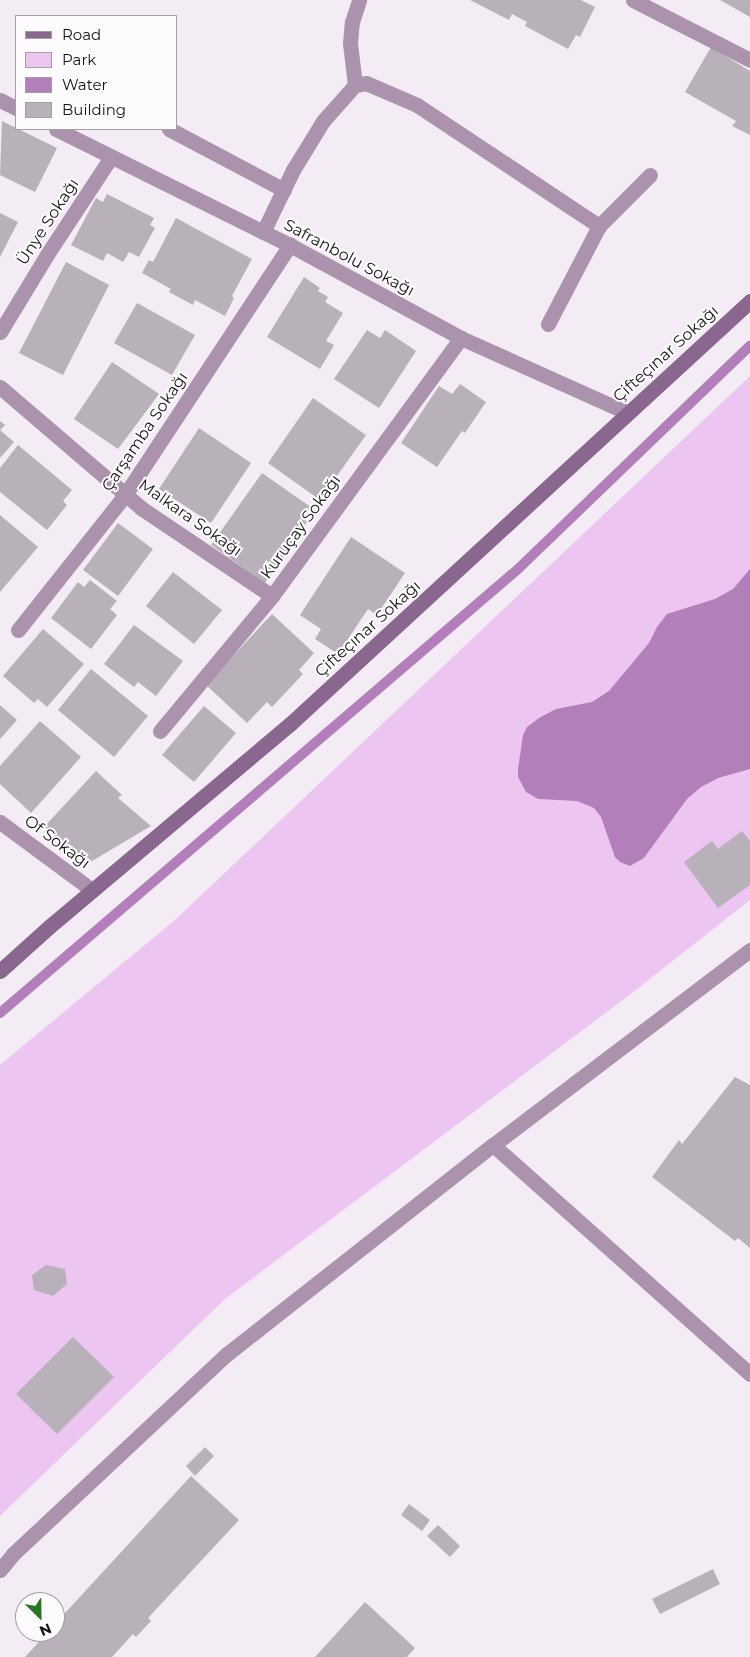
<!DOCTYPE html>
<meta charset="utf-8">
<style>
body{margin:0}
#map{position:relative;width:750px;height:1657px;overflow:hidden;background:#f4ecf5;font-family:Montserrat,sans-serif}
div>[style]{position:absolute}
.green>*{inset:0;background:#ecc6f1}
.water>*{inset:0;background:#b27fba}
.stream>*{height:10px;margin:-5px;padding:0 5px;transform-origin:5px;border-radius:5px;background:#b27fba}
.building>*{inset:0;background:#b8b1b9}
.lane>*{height:15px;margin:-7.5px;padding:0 7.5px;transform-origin:7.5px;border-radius:7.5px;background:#ab93ae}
.street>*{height:15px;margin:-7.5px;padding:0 7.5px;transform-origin:7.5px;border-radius:7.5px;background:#ab93ae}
.secondary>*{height:15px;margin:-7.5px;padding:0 7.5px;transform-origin:7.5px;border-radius:7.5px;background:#89678e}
span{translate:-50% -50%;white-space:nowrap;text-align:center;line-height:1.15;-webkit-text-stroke:4px #fefbff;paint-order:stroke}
.street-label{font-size:16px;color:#151316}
.legend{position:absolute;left:15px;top:15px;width:162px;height:115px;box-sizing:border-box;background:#fefbff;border:1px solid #a19ea2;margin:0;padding:6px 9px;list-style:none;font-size:15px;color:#151316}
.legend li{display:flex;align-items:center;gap:10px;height:25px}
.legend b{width:25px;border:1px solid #a19ea2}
.north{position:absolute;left:15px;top:1592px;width:50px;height:50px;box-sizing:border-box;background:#fefbff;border:1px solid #a19ea2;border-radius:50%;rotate:157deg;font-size:14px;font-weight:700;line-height:20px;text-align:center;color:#151316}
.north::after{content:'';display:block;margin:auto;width:18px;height:22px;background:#267720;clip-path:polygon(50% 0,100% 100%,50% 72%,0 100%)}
</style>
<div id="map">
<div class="green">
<div style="clip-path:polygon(750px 376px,750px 900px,632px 993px,225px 1299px,0 1516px,0 1065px,176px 919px)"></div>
</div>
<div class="water">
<div style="clip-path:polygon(750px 569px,750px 769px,718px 778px,701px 787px,687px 799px,644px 858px,630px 866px,620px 862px,615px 857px,601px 817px,594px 808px,577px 801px,538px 799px,526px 792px,518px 777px,518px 769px,523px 735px,527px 727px,539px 718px,556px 709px,592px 702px,609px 691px,649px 643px,657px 627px,667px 614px,715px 599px,733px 589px)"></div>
</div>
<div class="stream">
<div style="left:0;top:1013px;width:682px;rotate:-40.6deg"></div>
<div style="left:518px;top:569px;width:322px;rotate:-43.9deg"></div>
</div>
<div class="building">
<div style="clip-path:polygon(470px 0,581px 0,595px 7px,580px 37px,576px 35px,568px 49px,525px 26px,527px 22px,512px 14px,509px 20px)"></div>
<div style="clip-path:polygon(720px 0,750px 0,750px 17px)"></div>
<div style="clip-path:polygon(711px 47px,750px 71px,750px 135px,732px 126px,736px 121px,685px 92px)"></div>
<div style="clip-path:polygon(2px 121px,57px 148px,35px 192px,0 175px)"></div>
<div style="clip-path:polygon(107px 194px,154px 218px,150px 225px,155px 228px,139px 257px,129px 252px,123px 262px,107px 253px,103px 261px,71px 245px,96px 198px,103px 202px)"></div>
<div style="clip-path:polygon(0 213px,18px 222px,0 257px)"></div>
<div style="clip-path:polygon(176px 218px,252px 259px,232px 296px,234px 298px,225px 316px,195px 300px,193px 305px,169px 292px,171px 289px,142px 273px,149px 260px,153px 262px)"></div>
<div style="clip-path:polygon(66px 262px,109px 285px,63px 375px,19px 353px)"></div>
<div style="clip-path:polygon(304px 277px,320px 288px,318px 291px,328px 297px,325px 302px,343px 313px,326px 341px,334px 345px,320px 369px,267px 337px)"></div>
<div style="clip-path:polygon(137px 303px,195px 335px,172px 375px,114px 343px)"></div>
<div style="clip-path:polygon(367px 330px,380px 338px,385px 330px,416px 351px,379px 408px,334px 379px)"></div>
<div style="clip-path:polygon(112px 362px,159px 394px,118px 449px,74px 419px)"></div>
<div style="clip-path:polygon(460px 384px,486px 402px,465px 433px,462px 431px,437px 467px,401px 443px,439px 386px,452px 394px)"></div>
<div style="clip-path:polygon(313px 398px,366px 435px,320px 500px,268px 463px)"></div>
<div style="clip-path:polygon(0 421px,5px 425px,0 430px,14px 442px,0 458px)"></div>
<div style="clip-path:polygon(199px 428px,251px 463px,211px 523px,159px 489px)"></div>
<div style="clip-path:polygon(18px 445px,72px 490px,63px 501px,67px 505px,47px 530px,0 492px,0 468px)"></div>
<div style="clip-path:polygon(262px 473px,315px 510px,265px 583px,211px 545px)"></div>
<div style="clip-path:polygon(0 515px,38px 547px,0 592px)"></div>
<div style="clip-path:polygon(118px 523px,153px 549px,118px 596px,83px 570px)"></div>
<div style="clip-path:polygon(351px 537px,405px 573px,377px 615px,368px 609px,338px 654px,315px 639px,321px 629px,300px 615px)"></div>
<div style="clip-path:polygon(173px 572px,222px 610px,194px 644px,146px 606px)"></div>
<div style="clip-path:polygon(90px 580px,117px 601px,110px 609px,117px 615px,91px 649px,51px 618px,78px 582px,84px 587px)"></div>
<div style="clip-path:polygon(272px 614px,314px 653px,299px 670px,303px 674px,272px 707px,267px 702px,247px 723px,206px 685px)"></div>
<div style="clip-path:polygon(134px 625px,183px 661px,156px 696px,138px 682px,134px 687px,104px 664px)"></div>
<div style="clip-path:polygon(43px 629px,84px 664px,47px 707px,38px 699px,34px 703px,3px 676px)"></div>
<div style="clip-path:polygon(91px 669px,148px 716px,114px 757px,58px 710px)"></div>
<div style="clip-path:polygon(0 705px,17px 720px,0 739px)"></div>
<div style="clip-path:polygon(204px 706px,236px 733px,194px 782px,162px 755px)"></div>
<div style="clip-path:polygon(40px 721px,81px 757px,31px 813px,0 784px,0 766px)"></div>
<div style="clip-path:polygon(96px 771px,122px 795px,118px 798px,151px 826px,87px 864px,44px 827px)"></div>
<div style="clip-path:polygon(742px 831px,750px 841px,750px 885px,718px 908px,684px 862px,712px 841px,718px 849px)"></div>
<div style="clip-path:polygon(735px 1077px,750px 1085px,750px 1248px,738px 1238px,735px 1241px,652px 1177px,679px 1140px,682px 1144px)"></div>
<div style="clip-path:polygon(46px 1265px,65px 1269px,67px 1284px,53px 1296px,34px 1290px,32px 1275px)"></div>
<div style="clip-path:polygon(73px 1337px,114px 1377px,57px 1434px,16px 1394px)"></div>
<div style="clip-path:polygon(205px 1447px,214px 1456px,195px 1476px,186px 1466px)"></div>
<div style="clip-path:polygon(191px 1476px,239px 1520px,148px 1618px,151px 1621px,136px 1637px,133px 1634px,112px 1657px,25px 1657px,48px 1632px,55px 1632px,55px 1624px)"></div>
<div style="clip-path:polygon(409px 1504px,430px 1520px,422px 1531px,401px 1515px)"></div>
<div style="clip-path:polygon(438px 1525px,460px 1546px,450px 1557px,427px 1536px)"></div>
<div style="clip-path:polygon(713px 1569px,720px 1584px,660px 1614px,652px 1599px)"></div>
<div style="clip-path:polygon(365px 1602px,415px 1648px,407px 1657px,315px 1657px)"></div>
</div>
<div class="lane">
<div style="left:355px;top:85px;width:42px;rotate:-96.8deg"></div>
<div style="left:350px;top:43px;width:21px;rotate:-85deg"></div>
<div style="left:352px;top:22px;width:23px;rotate:-72deg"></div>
<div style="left:169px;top:129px;width:130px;rotate:27.9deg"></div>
<div style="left:263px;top:232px;width:69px;rotate:-64.2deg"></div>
<div style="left:293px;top:170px;width:57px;rotate:-58.5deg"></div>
<div style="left:323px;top:121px;width:48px;rotate:-48.4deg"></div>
<div style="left:355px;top:85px;width:11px;rotate:-10deg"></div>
<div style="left:366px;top:83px;width:56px;rotate:23.3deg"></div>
<div style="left:417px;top:105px;width:219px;rotate:33.6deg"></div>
<div style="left:548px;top:324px;width:110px;rotate:-62.5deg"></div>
<div style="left:599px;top:226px;width:72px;rotate:-45deg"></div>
<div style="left:0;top:1570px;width:21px;rotate:-51deg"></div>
<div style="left:13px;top:1554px;width:293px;rotate:-43.1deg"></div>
<div style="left:227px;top:1354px;width:338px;rotate:-38.2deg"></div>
<div style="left:493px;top:1145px;width:323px;rotate:-37.2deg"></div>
</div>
<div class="street">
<div style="left:633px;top:0;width:131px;rotate:27.1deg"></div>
<div style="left:0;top:100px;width:18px;rotate:27deg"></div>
<div style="left:56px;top:129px;width:261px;rotate:26.4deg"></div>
<div style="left:290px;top:245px;width:195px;rotate:28.5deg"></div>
<div style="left:461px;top:338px;width:183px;rotate:24.2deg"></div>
<div style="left:0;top:332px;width:92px;rotate:-58.7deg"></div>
<div style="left:48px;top:253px;width:115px;rotate:-56.7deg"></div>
<div style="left:0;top:387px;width:186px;rotate:40.6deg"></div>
<div style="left:141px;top:508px;width:158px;rotate:33.9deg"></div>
<div style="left:18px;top:630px;width:172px;rotate:-51.6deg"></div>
<div style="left:125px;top:495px;width:300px;rotate:-56.6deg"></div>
<div style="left:160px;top:731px;width:175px;rotate:-50.3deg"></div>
<div style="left:272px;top:596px;width:320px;rotate:-53.8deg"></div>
<div style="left:0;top:822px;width:114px;rotate:36.5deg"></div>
<div style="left:493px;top:1145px;width:344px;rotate:41.7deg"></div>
</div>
<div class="secondary">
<div style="left:0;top:971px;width:67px;rotate:-42deg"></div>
<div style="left:50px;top:926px;width:314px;rotate:-40.1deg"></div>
<div style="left:290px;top:724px;width:625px;rotate:-42.6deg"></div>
</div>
<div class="street-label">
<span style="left:48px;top:222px;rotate:-57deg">Ünye Sokağı</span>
<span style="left:349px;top:258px;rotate:28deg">Safranbolu Sokağı</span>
<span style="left:666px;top:354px;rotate:-42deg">Çifteçınar Sokağı</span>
<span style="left:145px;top:432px;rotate:-56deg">Çarşamba Sokağı</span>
<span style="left:190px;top:518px;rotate:35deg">Malkara Sokağı</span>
<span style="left:301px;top:527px;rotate:-54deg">Kuruçay Sokağı</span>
<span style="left:368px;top:629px;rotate:-42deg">Çifteçınar Sokağı</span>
<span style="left:57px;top:842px;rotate:37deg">Of Sokağı</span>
</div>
<ul class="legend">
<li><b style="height:6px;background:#89678e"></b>Road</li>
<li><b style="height:14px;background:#ecc6f1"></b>Park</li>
<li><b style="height:14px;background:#b27fba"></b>Water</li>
<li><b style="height:14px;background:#b8b1b9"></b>Building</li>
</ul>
<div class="north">N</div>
</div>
